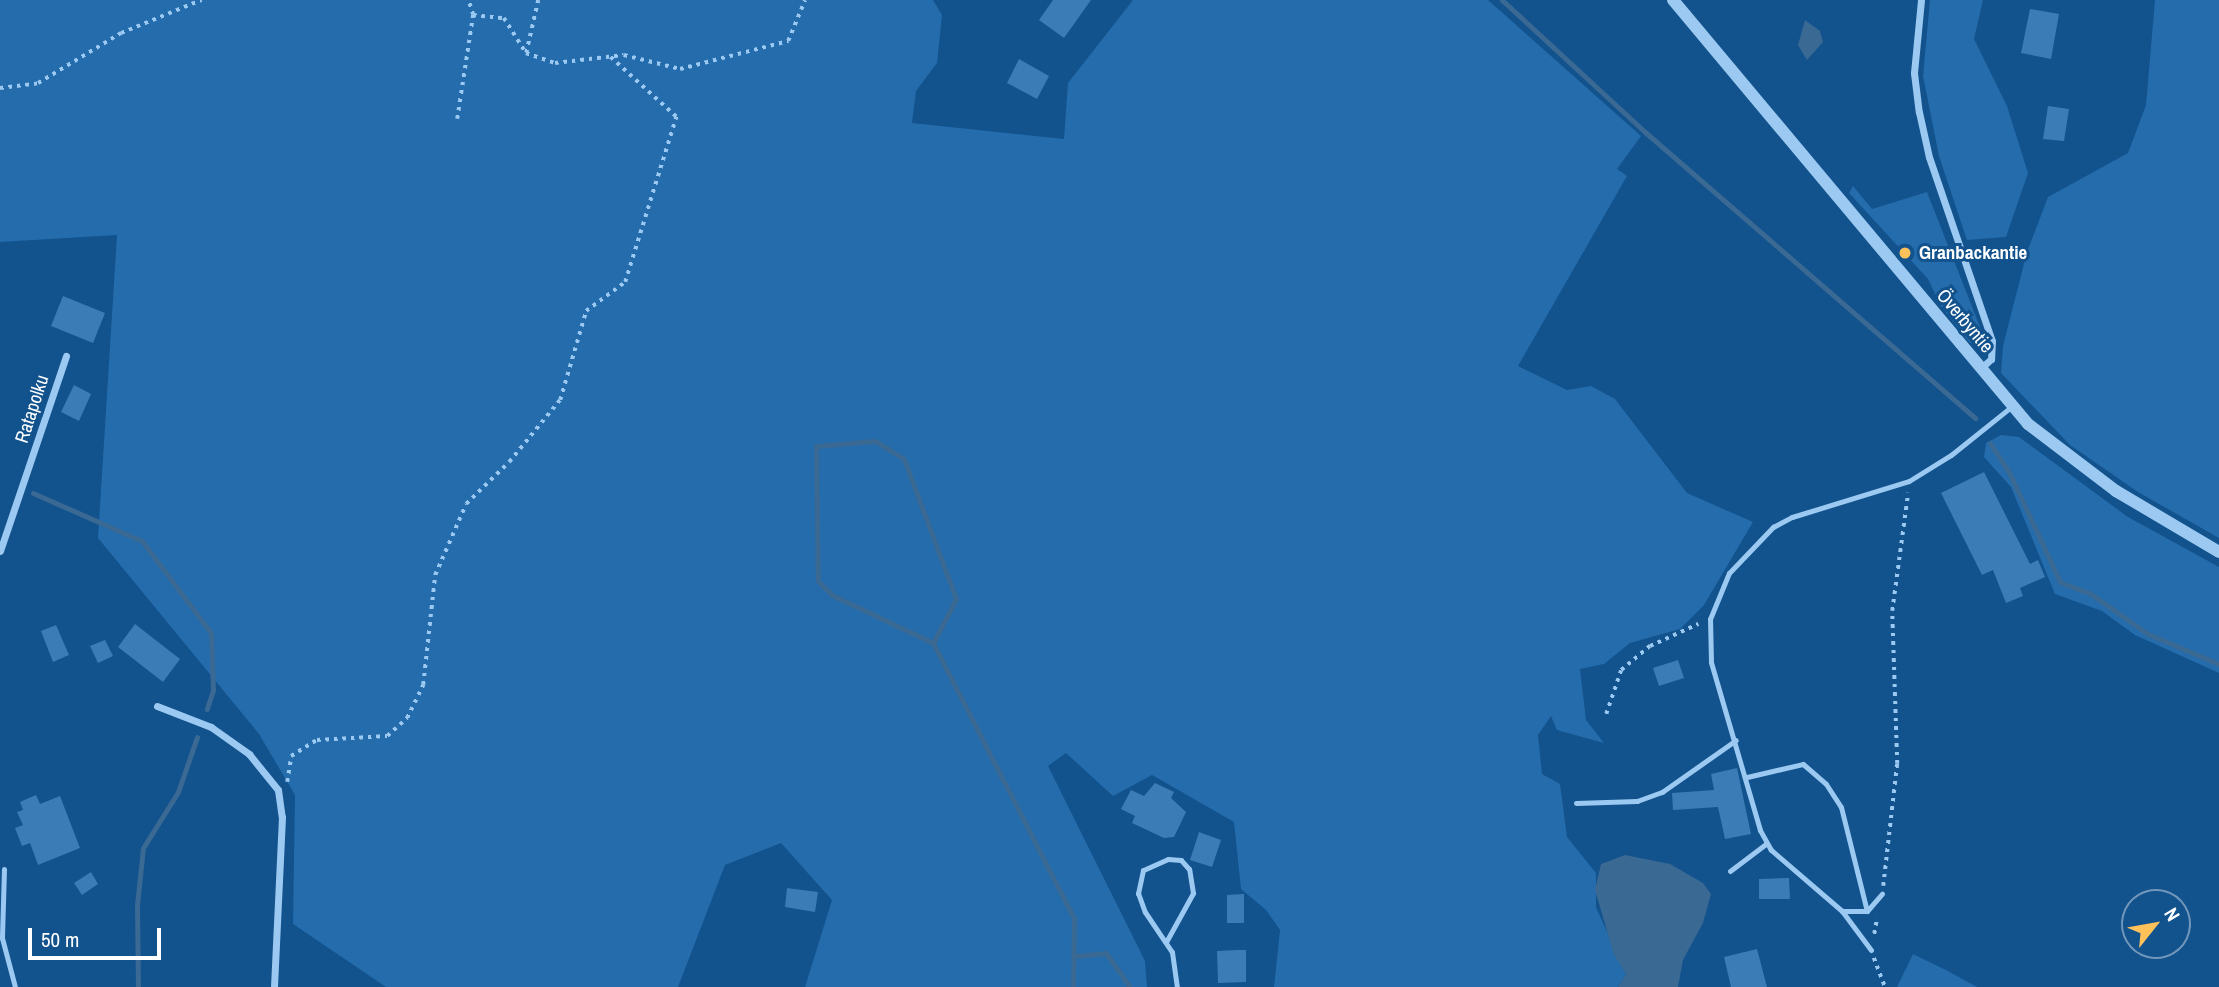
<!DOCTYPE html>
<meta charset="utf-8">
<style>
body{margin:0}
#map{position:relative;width:2219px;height:987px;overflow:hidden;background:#12528d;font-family:"Archivo Narrow",sans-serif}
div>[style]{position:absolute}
.green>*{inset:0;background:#246cac}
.water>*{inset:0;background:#3a6994}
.stream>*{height:5px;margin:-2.5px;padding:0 2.5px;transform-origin:2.5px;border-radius:2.5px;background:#3a6994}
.building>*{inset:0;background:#3b7cb6}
.path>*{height:3.5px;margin-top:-1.75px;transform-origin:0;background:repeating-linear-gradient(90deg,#9bc9f1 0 3.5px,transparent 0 8.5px)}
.service>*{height:5px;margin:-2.5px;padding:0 2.5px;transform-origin:2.5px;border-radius:2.5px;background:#9bc9f1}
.minor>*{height:7px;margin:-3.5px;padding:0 3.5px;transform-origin:3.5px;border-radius:3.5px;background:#9bc9f1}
.tertiary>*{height:12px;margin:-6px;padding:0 6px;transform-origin:6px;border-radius:6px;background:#9bc9f1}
.dots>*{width:19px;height:19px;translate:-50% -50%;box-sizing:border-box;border:4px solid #12528d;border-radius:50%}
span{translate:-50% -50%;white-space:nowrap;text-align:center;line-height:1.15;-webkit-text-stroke:6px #12528d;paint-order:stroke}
.poi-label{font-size:19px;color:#fff;font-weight:700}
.left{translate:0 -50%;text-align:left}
.street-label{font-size:19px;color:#fff}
.north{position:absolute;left:2121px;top:889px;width:70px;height:70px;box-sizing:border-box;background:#12528d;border:2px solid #7197bb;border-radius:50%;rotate:59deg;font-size:19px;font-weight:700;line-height:28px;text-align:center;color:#fff}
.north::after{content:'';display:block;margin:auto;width:24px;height:32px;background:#ffc25b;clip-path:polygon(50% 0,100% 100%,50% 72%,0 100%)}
.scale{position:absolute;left:28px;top:928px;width:133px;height:32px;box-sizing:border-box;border:4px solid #fff;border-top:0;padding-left:9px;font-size:21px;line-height:24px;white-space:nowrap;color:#fff;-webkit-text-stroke:5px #12528d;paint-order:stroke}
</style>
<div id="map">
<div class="green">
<div style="clip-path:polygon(0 0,933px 0,942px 15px,937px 63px,916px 91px,912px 123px,1064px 139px,1068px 83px,1133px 0,1488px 0,1641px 136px,1617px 169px,1627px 176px,1518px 366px,1567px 390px,1591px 386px,1615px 399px,1687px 493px,1753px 522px,1704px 605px,1680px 629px,1630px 643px,1604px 664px,1580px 669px,1586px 720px,1604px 743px,1557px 730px,1551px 716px,1538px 735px,1542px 774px,1560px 784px,1567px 837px,1596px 873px,1596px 907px,1626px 974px,1618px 987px,1274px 987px,1280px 930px,1266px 910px,1241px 889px,1234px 822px,1152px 775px,1113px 796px,1066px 753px,1048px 766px,1145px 961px,1147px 987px,805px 987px,832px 900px,781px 843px,725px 865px,678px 987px,386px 987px,293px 924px,295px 795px,259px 734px,98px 538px,117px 235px,0 242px)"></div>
<div style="clip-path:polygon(1930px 0,1983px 0,1974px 39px,2007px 106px,2028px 173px,2006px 237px,1967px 240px,1939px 156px,1923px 76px)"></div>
<div style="clip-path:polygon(2155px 0,2219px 0,2219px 538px,2138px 492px,2070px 445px,2001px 373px,2003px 346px,2027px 252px,2048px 197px,2128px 153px,2146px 105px)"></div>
<div style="clip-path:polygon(1853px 186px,1872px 209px,1927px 192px,1982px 332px,1977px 344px,1970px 343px,1941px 306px,1928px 279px,1849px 193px)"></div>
<div style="clip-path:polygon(2001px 435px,2019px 437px,2128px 517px,2219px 567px,2219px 673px,2135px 635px,2102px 611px,2055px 594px,2011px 487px,1984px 457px,1986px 443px)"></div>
<div style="clip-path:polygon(1913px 954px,1948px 971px,1977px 987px,1897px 987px)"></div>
</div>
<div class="water">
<div style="clip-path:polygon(1805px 20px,1820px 31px,1823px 42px,1807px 60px,1798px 45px)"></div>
<div style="clip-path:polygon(1625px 855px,1670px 864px,1703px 883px,1711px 894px,1703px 923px,1683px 960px,1678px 987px,1618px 987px,1626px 974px,1614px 955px,1595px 890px,1601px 864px)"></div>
</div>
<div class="stream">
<div style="left:1502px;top:0;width:195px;rotate:42.7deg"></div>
<div style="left:1645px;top:132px;width:437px;rotate:40.9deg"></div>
<div style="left:1990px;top:443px;width:35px;rotate:57deg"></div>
<div style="left:2009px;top:472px;width:121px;rotate:65.1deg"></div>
<div style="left:2060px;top:582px;width:33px;rotate:21deg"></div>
<div style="left:2091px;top:594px;width:70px;rotate:35.1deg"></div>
<div style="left:2148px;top:634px;width:77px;rotate:22.9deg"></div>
<div style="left:33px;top:493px;width:119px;rotate:23.8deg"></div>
<div style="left:142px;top:541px;width:115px;rotate:53.1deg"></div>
<div style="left:211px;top:633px;width:57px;rotate:88deg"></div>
<div style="left:213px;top:690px;width:20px;rotate:108deg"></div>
<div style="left:933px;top:643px;width:50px;rotate:-62.4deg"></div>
<div style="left:956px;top:599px;width:149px;rotate:-110.4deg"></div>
<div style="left:904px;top:459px;width:34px;rotate:-148deg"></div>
<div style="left:875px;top:441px;width:59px;rotate:175.2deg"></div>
<div style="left:816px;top:446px;width:135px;rotate:89.2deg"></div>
<div style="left:818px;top:581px;width:20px;rotate:45deg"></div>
<div style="left:832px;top:595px;width:112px;rotate:25.4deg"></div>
<div style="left:933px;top:643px;width:309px;rotate:62.9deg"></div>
<div style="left:1074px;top:918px;width:69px;rotate:90.8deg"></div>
<div style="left:1074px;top:956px;width:32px;rotate:-5deg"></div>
<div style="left:1106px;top:953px;width:42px;rotate:54.8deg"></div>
<div style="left:138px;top:987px;width:82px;rotate:-90.7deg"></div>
<div style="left:137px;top:905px;width:57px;rotate:-84deg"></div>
<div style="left:143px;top:848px;width:66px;rotate:-58deg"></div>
<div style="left:178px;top:792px;width:58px;rotate:-70.9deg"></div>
</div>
<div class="building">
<div style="clip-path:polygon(1053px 0,1091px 0,1064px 38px,1039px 20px)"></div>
<div style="clip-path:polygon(2030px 9px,2059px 14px,2051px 59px,2021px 53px)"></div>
<div style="clip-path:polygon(1019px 59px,1049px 76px,1037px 99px,1007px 83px)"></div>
<div style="clip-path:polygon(2048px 106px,2069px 109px,2064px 141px,2043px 139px)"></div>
<div style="clip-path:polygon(63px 296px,105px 313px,93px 343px,51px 326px)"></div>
<div style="clip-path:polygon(74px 385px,91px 394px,79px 421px,61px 412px)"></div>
<div style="clip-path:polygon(1984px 472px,2030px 564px,2038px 560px,2045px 577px,2020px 588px,2023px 596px,2006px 603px,1993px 570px,1982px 575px,1941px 493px)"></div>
<div style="clip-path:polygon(135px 624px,180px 659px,163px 682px,118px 647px)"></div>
<div style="clip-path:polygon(56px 625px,69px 655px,53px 662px,41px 631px)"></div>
<div style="clip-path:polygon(105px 640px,113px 656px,98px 663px,90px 646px)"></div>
<div style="clip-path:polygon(1678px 660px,1684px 678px,1659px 686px,1653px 668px)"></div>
<div style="clip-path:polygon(1737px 768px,1751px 834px,1725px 839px,1718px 807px,1673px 810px,1672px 793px,1714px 790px,1711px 774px)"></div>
<div style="clip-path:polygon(1155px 783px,1174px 792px,1171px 798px,1186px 812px,1174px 837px,1164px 838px,1132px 823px,1135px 816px,1121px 809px,1131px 790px,1144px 796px)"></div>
<div style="clip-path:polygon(36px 795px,40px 804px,60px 796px,80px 848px,38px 865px,30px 843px,22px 846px,15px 828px,23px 825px,17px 812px,23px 810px,20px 802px)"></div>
<div style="clip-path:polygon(1199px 832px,1221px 840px,1212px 867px,1190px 860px)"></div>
<div style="clip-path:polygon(91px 872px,98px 884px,82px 895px,74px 883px)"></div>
<div style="clip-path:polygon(1789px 878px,1790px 899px,1759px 899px,1759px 879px)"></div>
<div style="clip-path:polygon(787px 888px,818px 892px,815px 912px,785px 907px)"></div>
<div style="clip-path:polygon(1244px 894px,1244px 923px,1227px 923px,1227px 895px)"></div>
<div style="clip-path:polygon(1757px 949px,1767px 987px,1731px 987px,1724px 957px)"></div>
<div style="clip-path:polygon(1238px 950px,1246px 950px,1246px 982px,1218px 983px,1217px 951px)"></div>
</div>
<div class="path">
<div style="left:473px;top:15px;width:31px;rotate:6deg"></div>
<div style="left:504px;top:18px;width:41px;rotate:57.8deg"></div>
<div style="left:526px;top:53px;width:31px;rotate:19deg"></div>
<div style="left:555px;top:63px;width:69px;rotate:-6.6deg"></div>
<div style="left:624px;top:55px;width:58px;rotate:14deg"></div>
<div style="left:680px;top:69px;width:112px;rotate:-14.5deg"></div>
<div style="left:788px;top:41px;width:44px;rotate:-67.5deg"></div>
<div style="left:526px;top:53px;width:54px;rotate:-77.2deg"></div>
<div style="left:0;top:88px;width:38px;rotate:-7deg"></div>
<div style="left:38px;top:83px;width:97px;rotate:-31.1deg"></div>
<div style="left:121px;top:33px;width:87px;rotate:-22.4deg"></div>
<div style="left:457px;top:119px;width:105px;rotate:-81.3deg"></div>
<div style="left:473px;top:15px;width:16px;rotate:-108deg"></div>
<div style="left:1606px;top:714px;width:46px;rotate:-71.2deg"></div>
<div style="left:1621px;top:670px;width:38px;rotate:-40deg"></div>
<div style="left:1650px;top:646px;width:53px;rotate:-24.6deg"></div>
<div style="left:287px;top:782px;width:26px;rotate:-81deg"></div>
<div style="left:291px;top:756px;width:31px;rotate:-32deg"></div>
<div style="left:317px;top:740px;width:70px;rotate:-3.3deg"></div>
<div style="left:387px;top:736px;width:27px;rotate:-42deg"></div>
<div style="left:407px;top:718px;width:37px;rotate:-64deg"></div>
<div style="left:423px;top:685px;width:111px;rotate:-83.8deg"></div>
<div style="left:435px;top:575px;width:77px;rotate:-66.4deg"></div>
<div style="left:466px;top:504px;width:60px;rotate:-44.3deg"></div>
<div style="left:509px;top:462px;width:80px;rotate:-50.6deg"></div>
<div style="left:560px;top:400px;width:93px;rotate:-73.7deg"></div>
<div style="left:586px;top:311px;width:49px;rotate:-36.6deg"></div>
<div style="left:625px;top:282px;width:173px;rotate:-72.8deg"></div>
<div style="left:676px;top:117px;width:89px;rotate:-137.7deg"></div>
<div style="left:1883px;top:886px;width:123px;rotate:-83.5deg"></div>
<div style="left:1897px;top:764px;width:153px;rotate:-91.9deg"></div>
<div style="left:1892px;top:611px;width:119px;rotate:-82.3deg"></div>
<div style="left:1874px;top:934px;width:17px;rotate:-80deg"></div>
<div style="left:1874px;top:958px;width:31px;rotate:69deg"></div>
</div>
<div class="service">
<div style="left:1747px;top:777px;width:57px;rotate:-13.1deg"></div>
<div style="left:1803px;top:764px;width:30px;rotate:41deg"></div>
<div style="left:1826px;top:784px;width:27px;rotate:57deg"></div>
<div style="left:1841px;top:807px;width:107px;rotate:76deg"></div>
<div style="left:1867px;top:911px;width:25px;rotate:180deg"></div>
<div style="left:1576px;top:803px;width:61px;rotate:-1.9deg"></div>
<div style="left:1637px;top:801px;width:27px;rotate:-20deg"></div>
<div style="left:1662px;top:792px;width:90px;rotate:-35.1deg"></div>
<div style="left:4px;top:869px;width:69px;rotate:91.7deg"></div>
<div style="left:2px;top:938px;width:51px;rotate:75.1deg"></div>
<div style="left:1730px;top:871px;width:46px;rotate:-37.1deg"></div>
<div style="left:1867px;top:911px;width:23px;rotate:-49deg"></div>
<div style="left:1166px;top:942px;width:56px;rotate:-61.1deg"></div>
<div style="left:1193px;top:893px;width:24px;rotate:-99deg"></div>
<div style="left:1189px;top:869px;width:12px;rotate:-132deg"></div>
<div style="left:1181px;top:860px;width:13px;rotate:-176deg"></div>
<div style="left:1168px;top:859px;width:27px;rotate:156deg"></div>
<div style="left:1143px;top:870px;width:24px;rotate:102deg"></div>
<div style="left:1138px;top:893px;width:20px;rotate:70deg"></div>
<div style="left:1145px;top:912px;width:48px;rotate:56deg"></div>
<div style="left:1172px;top:952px;width:35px;rotate:82deg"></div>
<div style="left:1871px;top:950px;width:49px;rotate:-126.6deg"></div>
<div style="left:1842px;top:911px;width:94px;rotate:-139.3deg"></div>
<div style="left:1771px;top:850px;width:23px;rotate:-119deg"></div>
<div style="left:1760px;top:830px;width:175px;rotate:-106.3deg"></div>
<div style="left:1711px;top:662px;width:43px;rotate:-91.3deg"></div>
<div style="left:1710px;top:619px;width:50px;rotate:-67.6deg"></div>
<div style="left:1729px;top:573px;width:64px;rotate:-46.3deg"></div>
<div style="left:1773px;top:527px;width:21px;rotate:-28deg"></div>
<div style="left:1792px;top:517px;width:122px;rotate:-17.1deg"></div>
<div style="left:1909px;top:481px;width:49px;rotate:-31.8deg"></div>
<div style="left:1951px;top:455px;width:77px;rotate:-38.7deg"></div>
</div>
<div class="minor">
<div style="left:1921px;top:0;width:73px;rotate:95.5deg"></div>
<div style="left:1914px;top:73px;width:39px;rotate:83deg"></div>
<div style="left:1919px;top:112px;width:46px;rotate:77.5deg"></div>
<div style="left:1929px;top:157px;width:194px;rotate:71.1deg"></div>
<div style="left:1992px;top:341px;width:18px;rotate:93deg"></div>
<div style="left:1991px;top:359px;width:15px;rotate:138deg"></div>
<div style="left:0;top:551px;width:206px;rotate:-71.3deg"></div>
<div style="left:157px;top:706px;width:58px;rotate:21.3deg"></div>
<div style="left:211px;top:727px;width:47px;rotate:35.4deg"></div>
<div style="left:249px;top:754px;width:46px;rotate:51.1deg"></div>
<div style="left:278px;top:790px;width:27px;rotate:82deg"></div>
<div style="left:282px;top:817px;width:170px;rotate:92.7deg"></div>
</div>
<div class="tertiary">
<div style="left:1673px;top:0;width:553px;rotate:50.06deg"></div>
<div style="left:2028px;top:424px;width:111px;rotate:37.3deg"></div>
<div style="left:2116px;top:491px;width:120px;rotate:30.6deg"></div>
</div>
<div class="dots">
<div style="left:1905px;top:253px;background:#ffc25b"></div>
</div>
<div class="poi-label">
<span class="left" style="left:1919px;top:253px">Granbackantie</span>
</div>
<div class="street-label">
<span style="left:1965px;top:321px;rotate:50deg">Överbyntie</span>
<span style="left:32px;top:409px;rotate:-72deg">Ratapolku</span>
</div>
<div class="north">N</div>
<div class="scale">50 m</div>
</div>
